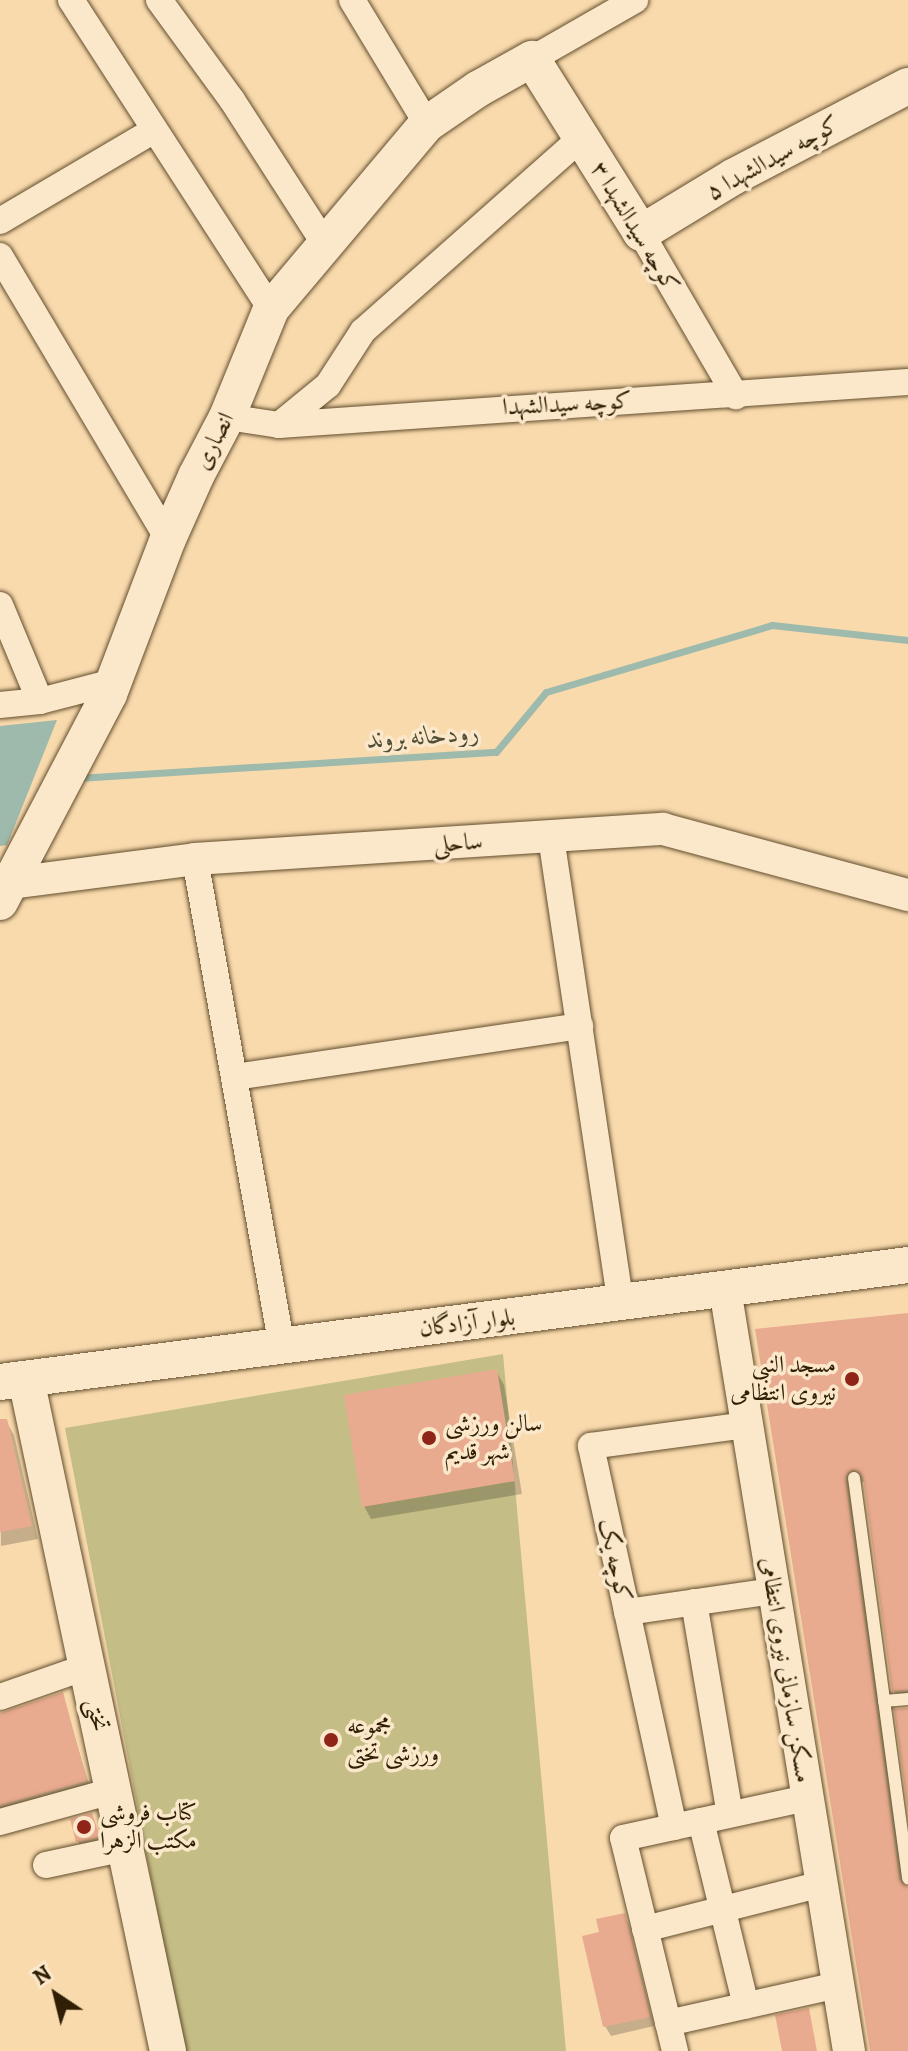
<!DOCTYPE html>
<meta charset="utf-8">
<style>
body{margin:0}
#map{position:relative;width:908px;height:2051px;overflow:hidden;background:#f9daad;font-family:Alegreya,Amiri,serif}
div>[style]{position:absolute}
.green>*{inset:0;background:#c4bd85}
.water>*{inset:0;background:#9ebaac}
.shadow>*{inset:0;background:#0003}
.stream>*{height:7px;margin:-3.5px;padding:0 3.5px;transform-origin:3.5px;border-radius:3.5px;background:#9ebaac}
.building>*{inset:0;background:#e9ab90}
.roads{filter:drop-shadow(0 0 2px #624e2e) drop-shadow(0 0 2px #624e2e)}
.service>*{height:12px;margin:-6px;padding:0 6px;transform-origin:6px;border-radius:6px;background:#fbe7ca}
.minor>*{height:26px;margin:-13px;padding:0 13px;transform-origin:13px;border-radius:13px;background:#fbe7ca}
.tertiary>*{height:32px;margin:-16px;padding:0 16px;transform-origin:16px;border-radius:16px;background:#fbe7ca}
.secondary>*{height:36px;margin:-18px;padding:0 18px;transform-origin:18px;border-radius:18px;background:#fbe7ca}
.dots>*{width:22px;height:22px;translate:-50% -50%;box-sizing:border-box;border:4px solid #fbe7ca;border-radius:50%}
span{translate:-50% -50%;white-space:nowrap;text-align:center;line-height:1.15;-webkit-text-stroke:7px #fbe7ca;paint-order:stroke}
.street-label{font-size:24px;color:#301f04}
.poi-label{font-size:24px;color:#301f04}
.right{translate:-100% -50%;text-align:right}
.left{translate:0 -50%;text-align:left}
.water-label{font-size:26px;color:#514e36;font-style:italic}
.north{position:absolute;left:16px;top:1955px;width:80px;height:80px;-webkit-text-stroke:6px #fbe7ca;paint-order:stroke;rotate:325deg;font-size:22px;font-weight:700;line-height:32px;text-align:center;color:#301f04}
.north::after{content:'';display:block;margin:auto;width:28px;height:36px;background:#301f04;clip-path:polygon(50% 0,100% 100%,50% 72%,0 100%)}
</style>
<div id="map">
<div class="green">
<div style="clip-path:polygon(503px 1354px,566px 2051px,184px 2051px,65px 1428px)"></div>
</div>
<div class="water">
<div style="clip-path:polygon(57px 720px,7px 845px,0 846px,0 726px)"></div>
</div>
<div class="shadow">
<div style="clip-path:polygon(908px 1315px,908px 1704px,901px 1704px,894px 1691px,866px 1482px,860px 1482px,851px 1493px,905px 1888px,908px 1888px,908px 2051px,872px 2051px,757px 1331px)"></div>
<div style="clip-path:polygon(496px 1371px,504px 1385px,522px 1494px,371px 1519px,364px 1506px)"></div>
<div style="clip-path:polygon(6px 1421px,14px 1435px,38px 1539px,1px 1546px,0 1423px)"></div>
<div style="clip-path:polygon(62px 1695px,91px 1791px,0 1817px,0 1714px)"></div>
<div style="clip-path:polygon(92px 1815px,102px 1843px,81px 1848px,78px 1841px)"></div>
<div style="clip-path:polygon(624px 1915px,629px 1925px,654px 2026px,611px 2036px,605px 2026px,601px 1934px)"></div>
</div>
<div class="stream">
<div style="left:78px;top:778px;width:419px;rotate:-3.6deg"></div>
<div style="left:496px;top:752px;width:78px;rotate:-50.2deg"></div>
<div style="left:546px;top:692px;width:236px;rotate:-16.5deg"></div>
<div style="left:772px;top:625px;width:137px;rotate:6.3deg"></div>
</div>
<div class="building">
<div style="clip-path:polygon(908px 1313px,908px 1690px,892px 1691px,863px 1476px,852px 1469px,845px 1478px,899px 1879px,908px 1887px,908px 2051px,870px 2051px,755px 1329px)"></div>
<div style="clip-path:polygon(497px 1369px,515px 1481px,362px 1507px,344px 1395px)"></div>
<div style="clip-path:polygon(0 1419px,7px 1419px,32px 1526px,0 1532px)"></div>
<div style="clip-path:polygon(63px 1692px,87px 1781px,0 1805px,0 1713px)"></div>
<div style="clip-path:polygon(908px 1708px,908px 1811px,894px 1709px)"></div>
<div style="clip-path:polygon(92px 1813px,100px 1837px,76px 1842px,70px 1819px)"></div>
<div style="clip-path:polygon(625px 1913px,650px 2017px,603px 2027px,582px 1936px,599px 1932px,596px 1919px)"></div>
<div style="clip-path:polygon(809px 2008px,817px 2051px,782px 2051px,775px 2015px)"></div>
</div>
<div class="roads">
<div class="service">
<div style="left:854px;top:1478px;width:404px;rotate:82.3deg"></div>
<div style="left:884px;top:1701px;width:24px;rotate:-5deg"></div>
</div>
<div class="minor">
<div style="left:71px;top:0;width:368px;rotate:57.1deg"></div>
<div style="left:159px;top:0;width:124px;rotate:53.9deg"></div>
<div style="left:232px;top:100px;width:170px;rotate:57.2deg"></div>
<div style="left:352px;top:0;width:145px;rotate:58.8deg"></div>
<div style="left:532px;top:59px;width:119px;rotate:-29.8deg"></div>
<div style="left:0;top:221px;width:178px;rotate:-30.5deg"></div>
<div style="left:641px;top:233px;width:189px;rotate:59.8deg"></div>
<div style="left:0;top:256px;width:329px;rotate:59.3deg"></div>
<div style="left:227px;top:417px;width:53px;rotate:8.7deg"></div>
<div style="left:279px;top:425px;width:630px;rotate:-3.91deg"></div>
<div style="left:279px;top:425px;width:63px;rotate:-39.2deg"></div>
<div style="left:328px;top:385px;width:64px;rotate:-57.1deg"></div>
<div style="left:363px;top:331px;width:291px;rotate:-41.5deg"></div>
<div style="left:0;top:605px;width:104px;rotate:67.4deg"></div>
<div style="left:0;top:705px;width:40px;rotate:-5.7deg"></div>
<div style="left:40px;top:701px;width:75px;rotate:-14.6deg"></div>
<div style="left:551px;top:837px;width:471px;rotate:81.5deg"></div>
<div style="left:195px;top:859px;width:495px;rotate:79.9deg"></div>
<div style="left:235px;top:1077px;width:349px;rotate:-8.4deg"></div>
<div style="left:694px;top:1602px;width:215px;rotate:80.4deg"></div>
<div style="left:627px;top:1612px;width:148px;rotate:-8.2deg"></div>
<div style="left:0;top:1697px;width:91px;rotate:-19.2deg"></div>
<div style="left:701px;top:1821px;width:190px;rotate:76.3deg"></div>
<div style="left:0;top:1822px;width:119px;rotate:-15.5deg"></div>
<div style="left:674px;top:1827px;width:390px;rotate:-102.3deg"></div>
<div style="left:591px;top:1446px;width:156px;rotate:-7.7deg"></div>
<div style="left:46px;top:1865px;width:81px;rotate:-12.1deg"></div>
<div style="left:645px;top:1929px;width:182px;rotate:-14.3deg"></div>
<div style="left:668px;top:2023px;width:174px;rotate:-12.6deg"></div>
<div style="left:675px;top:2051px;width:219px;rotate:-103.7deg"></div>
<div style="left:623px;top:1838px;width:188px;rotate:-12.3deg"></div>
</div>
<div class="tertiary">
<div style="left:11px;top:883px;width:186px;rotate:-7.4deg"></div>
<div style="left:195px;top:859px;width:469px;rotate:-3.7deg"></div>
<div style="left:663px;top:829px;width:254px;rotate:15.1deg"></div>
<div style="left:725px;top:1289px;width:772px;rotate:80.76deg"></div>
</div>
<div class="secondary">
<div style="left:0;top:902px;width:235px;rotate:-62.3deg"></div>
<div style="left:109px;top:694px;width:166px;rotate:-69.2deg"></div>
<div style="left:168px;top:539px;width:69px;rotate:-66deg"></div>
<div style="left:196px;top:476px;width:67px;rotate:-62.3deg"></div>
<div style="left:227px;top:417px;width:117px;rotate:-67.8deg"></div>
<div style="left:271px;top:309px;width:242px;rotate:-49.9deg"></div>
<div style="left:427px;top:124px;width:62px;rotate:-34.5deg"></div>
<div style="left:478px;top:89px;width:62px;rotate:-29.1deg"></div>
<div style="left:532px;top:59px;width:205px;rotate:57.9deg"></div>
<div style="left:641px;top:233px;width:108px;rotate:-31.3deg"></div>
<div style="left:733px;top:177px;width:197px;rotate:-27.5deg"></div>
<div style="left:26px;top:1379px;width:687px;rotate:78.07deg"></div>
<div style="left:0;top:1382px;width:916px;rotate:-7.34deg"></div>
</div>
</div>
<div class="dots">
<div style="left:852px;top:1379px;background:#8f2418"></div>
<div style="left:429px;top:1438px;background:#8f2418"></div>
<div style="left:331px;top:1740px;background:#8f2418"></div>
<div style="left:84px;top:1827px;background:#8f2418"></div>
</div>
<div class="street-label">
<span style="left:773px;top:158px;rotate:-29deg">کوچه سیدالشهدا ۵</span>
<span style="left:635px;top:227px;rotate:59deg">کوچه سیدالشهدا ۳</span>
<span style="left:567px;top:404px;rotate:-3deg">کوچه سیدالشهدا</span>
<span style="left:214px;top:441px;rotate:-63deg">انصاری</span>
<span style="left:458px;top:843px;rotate:-4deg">ساحلی</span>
<span style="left:467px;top:1323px;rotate:-7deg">بلوار آزادگان</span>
<span style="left:615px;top:1560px;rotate:78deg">کوچه یک</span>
<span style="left:786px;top:1670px;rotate:81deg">مسکن سازمانی نیروی انتظامی</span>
<span style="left:97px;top:1715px;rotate:77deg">تختی</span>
</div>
<div class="poi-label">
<span class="right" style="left:836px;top:1379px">مسجد النبی<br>نیروی انتظامی</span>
<span class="left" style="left:445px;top:1438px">سالن ورزشی<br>شهر قدیم</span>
<span class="left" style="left:347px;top:1740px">مجموعه<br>ورزشی تختی</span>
<span class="left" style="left:100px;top:1827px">کتاب فروشی<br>مکتب الزهرا</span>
</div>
<div class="water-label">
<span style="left:423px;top:736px;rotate:-4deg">رودخانه بروند</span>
</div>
<div class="north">N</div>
</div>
